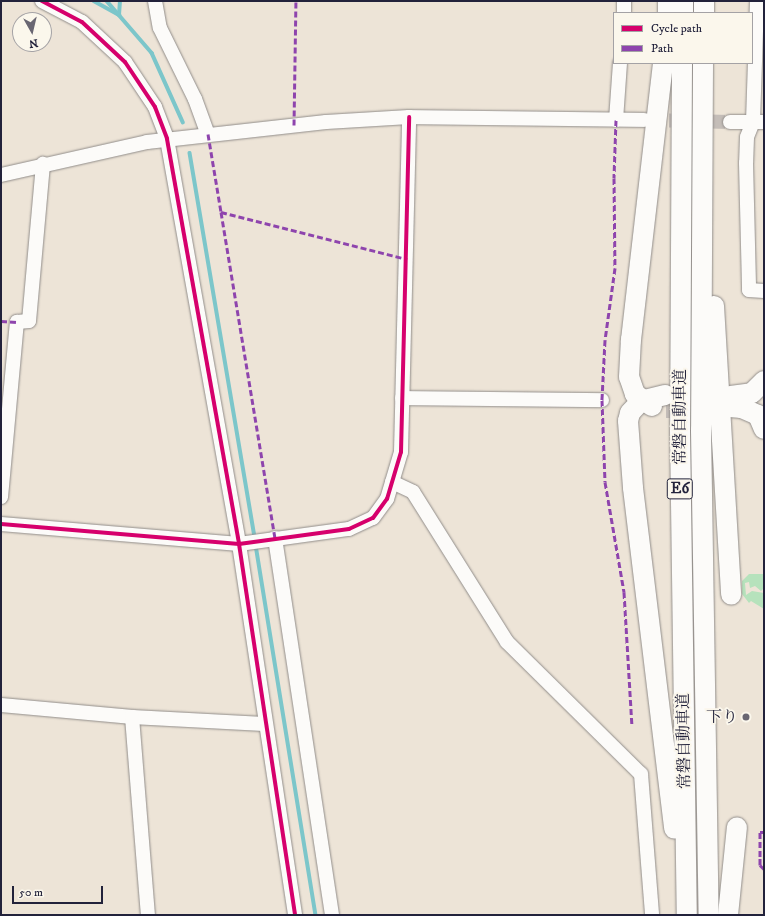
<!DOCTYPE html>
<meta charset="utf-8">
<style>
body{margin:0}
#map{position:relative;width:765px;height:916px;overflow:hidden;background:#ede4d7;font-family:"IM FELL DW Pica","Noto Serif JP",serif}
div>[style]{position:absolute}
.green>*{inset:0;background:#b6e2bc}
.stream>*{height:3.5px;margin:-1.75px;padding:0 1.75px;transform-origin:1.75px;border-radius:1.75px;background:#7cc6ca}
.minor-tunnel>*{height:14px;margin-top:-7px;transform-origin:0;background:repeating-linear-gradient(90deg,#c4bdb8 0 14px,transparent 0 21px)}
.highway-tunnel>*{height:20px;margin-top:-10px;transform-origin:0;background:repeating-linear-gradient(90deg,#c4bdb8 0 20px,transparent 0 30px)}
.roads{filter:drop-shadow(0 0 1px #918d8a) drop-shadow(0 0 1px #918d8a)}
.minor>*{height:14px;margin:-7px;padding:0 7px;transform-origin:7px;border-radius:7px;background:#fcfbf9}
.highway>*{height:20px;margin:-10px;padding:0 10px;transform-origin:10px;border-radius:10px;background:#fcfbf9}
.quiet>*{height:3px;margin-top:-1.5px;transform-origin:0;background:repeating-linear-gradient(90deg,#8e44ad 0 6px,transparent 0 9px)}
.cycleway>*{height:4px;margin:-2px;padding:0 2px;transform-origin:2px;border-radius:2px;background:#d6006c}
.dots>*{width:11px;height:11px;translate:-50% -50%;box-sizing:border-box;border:2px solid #fbf7ec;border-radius:50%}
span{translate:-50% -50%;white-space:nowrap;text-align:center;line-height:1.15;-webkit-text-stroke:3.5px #fbf7ec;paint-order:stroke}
.shield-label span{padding:1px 3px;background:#fbf7ec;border:1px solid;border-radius:3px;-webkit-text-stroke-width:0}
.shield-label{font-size:15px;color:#22223b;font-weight:700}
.street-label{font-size:16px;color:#22223b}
.poi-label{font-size:16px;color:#22223b}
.right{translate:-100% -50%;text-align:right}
.frame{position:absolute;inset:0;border:2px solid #22223b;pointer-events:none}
.legend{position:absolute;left:613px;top:12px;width:140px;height:52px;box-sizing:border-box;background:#fbf7ec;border:1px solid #a4a2a5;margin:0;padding:5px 7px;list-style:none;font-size:12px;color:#22223b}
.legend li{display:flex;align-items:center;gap:8px;height:20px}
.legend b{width:20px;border:1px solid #a4a2a5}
.north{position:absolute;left:12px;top:12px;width:40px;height:40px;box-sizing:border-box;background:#fbf7ec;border:1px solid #a4a2a5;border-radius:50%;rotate:172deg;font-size:11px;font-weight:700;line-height:16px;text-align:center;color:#22223b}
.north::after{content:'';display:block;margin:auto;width:14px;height:18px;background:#696672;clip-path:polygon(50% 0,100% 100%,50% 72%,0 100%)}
.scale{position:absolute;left:12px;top:886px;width:91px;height:18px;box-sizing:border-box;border:2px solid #22223b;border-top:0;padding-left:5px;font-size:12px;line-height:14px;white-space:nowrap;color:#22223b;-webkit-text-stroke:3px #fbf7ec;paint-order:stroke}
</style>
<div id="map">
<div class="green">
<div style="clip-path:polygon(749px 574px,764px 574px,764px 588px,761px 591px,755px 586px,750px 588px,749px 582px,745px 583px,746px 595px,752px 591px,764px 593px,764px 609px,751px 601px,749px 603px,742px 594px,742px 581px)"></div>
</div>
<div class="stream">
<div style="left:94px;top:1px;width:29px;rotate:29deg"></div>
<div style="left:119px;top:15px;width:14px;rotate:-86deg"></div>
<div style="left:107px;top:1px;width:69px;rotate:49.1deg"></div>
<div style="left:152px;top:53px;width:76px;rotate:65.8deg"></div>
<div style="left:190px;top:153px;width:391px;rotate:80.4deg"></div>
<div style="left:256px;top:545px;width:375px;rotate:80.8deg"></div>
</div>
<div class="minor-tunnel">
<div style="left:648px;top:120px;width:82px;rotate:1.4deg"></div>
</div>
<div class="highway-tunnel">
<div style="left:666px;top:408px;width:52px"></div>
</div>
<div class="roads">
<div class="minor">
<div style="left:42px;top:1px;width:45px;rotate:27.7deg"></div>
<div style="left:82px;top:22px;width:59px;rotate:42.9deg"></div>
<div style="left:125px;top:62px;width:54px;rotate:56.3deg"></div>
<div style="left:155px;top:107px;width:34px;rotate:69deg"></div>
<div style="left:167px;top:139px;width:411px;rotate:79.9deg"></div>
<div style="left:239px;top:544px;width:375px;rotate:81.4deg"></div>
<div style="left:155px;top:1px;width:27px;rotate:80deg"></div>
<div style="left:160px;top:28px;width:79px;rotate:63.8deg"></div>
<div style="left:195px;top:99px;width:37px;rotate:70deg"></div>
<div style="left:757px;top:1px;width:121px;rotate:91.9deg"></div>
<div style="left:753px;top:122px;width:16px;rotate:112deg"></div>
<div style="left:747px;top:137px;width:26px;rotate:92deg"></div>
<div style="left:746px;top:163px;width:127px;rotate:88.6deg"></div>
<div style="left:749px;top:290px;width:15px;rotate:4deg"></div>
<div style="left:624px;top:13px;width:12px;rotate:-90deg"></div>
<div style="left:616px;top:120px;width:57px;rotate:-86deg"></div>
<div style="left:730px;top:122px;width:34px"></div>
<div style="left:1px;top:175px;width:150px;rotate:-12.7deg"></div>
<div style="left:147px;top:142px;width:180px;rotate:-6.4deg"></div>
<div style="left:326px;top:122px;width:83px;rotate:-3.4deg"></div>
<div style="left:409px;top:117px;width:235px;rotate:0.7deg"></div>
<div style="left:402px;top:398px;width:200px;rotate:0.6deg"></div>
<div style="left:392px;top:482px;width:23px;rotate:25deg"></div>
<div style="left:413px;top:492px;width:177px;rotate:57.9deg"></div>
<div style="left:507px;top:642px;width:188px;rotate:44.6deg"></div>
<div style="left:641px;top:774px;width:141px;rotate:85.5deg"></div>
<div style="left:1px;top:497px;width:176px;rotate:-84.8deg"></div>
<div style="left:17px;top:322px;width:12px;rotate:-5deg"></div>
<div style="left:29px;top:321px;width:158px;rotate:-84.9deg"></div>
<div style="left:1px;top:524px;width:239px;rotate:4.8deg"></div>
<div style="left:239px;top:544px;width:111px;rotate:-7.8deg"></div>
<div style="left:349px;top:529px;width:26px;rotate:-25deg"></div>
<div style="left:373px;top:518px;width:24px;rotate:-54deg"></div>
<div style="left:387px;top:499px;width:49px;rotate:-73.4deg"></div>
<div style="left:401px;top:452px;width:335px;rotate:-88.6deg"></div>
<div style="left:275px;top:538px;width:381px;rotate:81.4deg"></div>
<div style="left:1px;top:705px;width:132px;rotate:5.2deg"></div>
<div style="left:132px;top:717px;width:132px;rotate:3deg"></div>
<div style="left:132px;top:717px;width:199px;rotate:85.4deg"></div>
</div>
<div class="highway">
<div style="left:668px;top:13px;width:12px;rotate:-90deg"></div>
<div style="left:683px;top:13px;width:12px;rotate:-90deg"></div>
<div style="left:704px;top:13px;width:12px;rotate:-90deg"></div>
<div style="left:682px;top:63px;width:367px;rotate:90.3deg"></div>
<div style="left:680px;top:430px;width:485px;rotate:89.2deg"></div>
<div style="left:703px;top:63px;width:367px;rotate:90.3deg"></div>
<div style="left:701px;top:430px;width:485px;rotate:89.1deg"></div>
<div style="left:714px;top:306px;width:289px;rotate:86.6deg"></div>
<div style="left:665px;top:395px;width:25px;rotate:166deg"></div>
<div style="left:641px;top:401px;width:16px;rotate:133deg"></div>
<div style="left:630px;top:413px;width:8px;rotate:104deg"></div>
<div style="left:628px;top:421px;width:67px;rotate:85.7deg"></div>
<div style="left:633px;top:488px;width:343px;rotate:83.1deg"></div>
<div style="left:731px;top:396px;width:21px;rotate:-8deg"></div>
<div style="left:752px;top:393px;width:17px;rotate:-45deg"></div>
<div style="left:652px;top:406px;width:21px;rotate:-145deg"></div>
<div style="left:635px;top:394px;width:18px;rotate:-109deg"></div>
<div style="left:629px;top:377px;width:37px;rotate:-87deg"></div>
<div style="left:631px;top:340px;width:279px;rotate:-83.4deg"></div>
<div style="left:730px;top:407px;width:12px;rotate:5deg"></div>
<div style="left:742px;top:408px;width:17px;rotate:24deg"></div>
<div style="left:758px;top:415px;width:15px;rotate:67deg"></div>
<div style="left:728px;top:915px;width:88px;rotate:-84.2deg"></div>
</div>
</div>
<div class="quiet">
<div style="left:616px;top:120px;width:58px;rotate:92deg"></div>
<div style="left:614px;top:178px;width:90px;rotate:89.4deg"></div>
<div style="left:615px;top:268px;width:73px;rotate:97.9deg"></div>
<div style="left:605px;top:340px;width:60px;rotate:92.9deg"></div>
<div style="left:602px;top:400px;width:82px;rotate:87.9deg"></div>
<div style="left:605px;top:482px;width:112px;rotate:80.2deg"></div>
<div style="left:624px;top:592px;width:134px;rotate:86.6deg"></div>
<div style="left:294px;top:125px;width:124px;rotate:-89.1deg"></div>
<div style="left:208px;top:134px;width:79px;rotate:80.5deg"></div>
<div style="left:221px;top:212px;width:192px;rotate:14.2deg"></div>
<div style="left:221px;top:212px;width:330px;rotate:80.6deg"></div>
<div style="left:1px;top:321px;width:16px;rotate:4deg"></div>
<div style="left:764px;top:832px;width:4px;rotate:180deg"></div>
<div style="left:760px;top:832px;width:33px;rotate:90deg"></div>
<div style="left:760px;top:865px;width:6px;rotate:45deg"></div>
</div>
<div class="cycleway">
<div style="left:42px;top:1px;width:45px;rotate:27.7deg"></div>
<div style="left:82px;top:22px;width:59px;rotate:42.9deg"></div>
<div style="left:125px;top:62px;width:54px;rotate:56.3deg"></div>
<div style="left:155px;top:107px;width:34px;rotate:69deg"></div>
<div style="left:167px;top:139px;width:411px;rotate:79.9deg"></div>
<div style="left:239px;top:544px;width:375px;rotate:81.4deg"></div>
<div style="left:1px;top:524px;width:239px;rotate:4.8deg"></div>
<div style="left:239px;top:544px;width:111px;rotate:-7.8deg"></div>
<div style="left:349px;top:529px;width:26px;rotate:-25deg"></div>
<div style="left:373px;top:518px;width:24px;rotate:-54deg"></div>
<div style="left:387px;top:499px;width:49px;rotate:-73.4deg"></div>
<div style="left:401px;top:452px;width:335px;rotate:-88.6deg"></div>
</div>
<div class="dots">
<div style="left:746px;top:717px;background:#696672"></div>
</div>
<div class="shield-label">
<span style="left:680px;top:489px">E6</span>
</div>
<div class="street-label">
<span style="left:680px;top:417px;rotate:-90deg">常磐自動車道</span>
<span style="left:684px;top:741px;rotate:-91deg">常磐自動車道</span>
</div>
<div class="poi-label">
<span class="right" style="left:738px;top:717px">下り</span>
</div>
<div class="frame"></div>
<ul class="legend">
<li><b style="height:5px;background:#d6006c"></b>Cycle path</li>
<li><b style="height:5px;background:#8e44ad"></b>Path</li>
</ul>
<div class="north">N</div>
<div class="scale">50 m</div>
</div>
